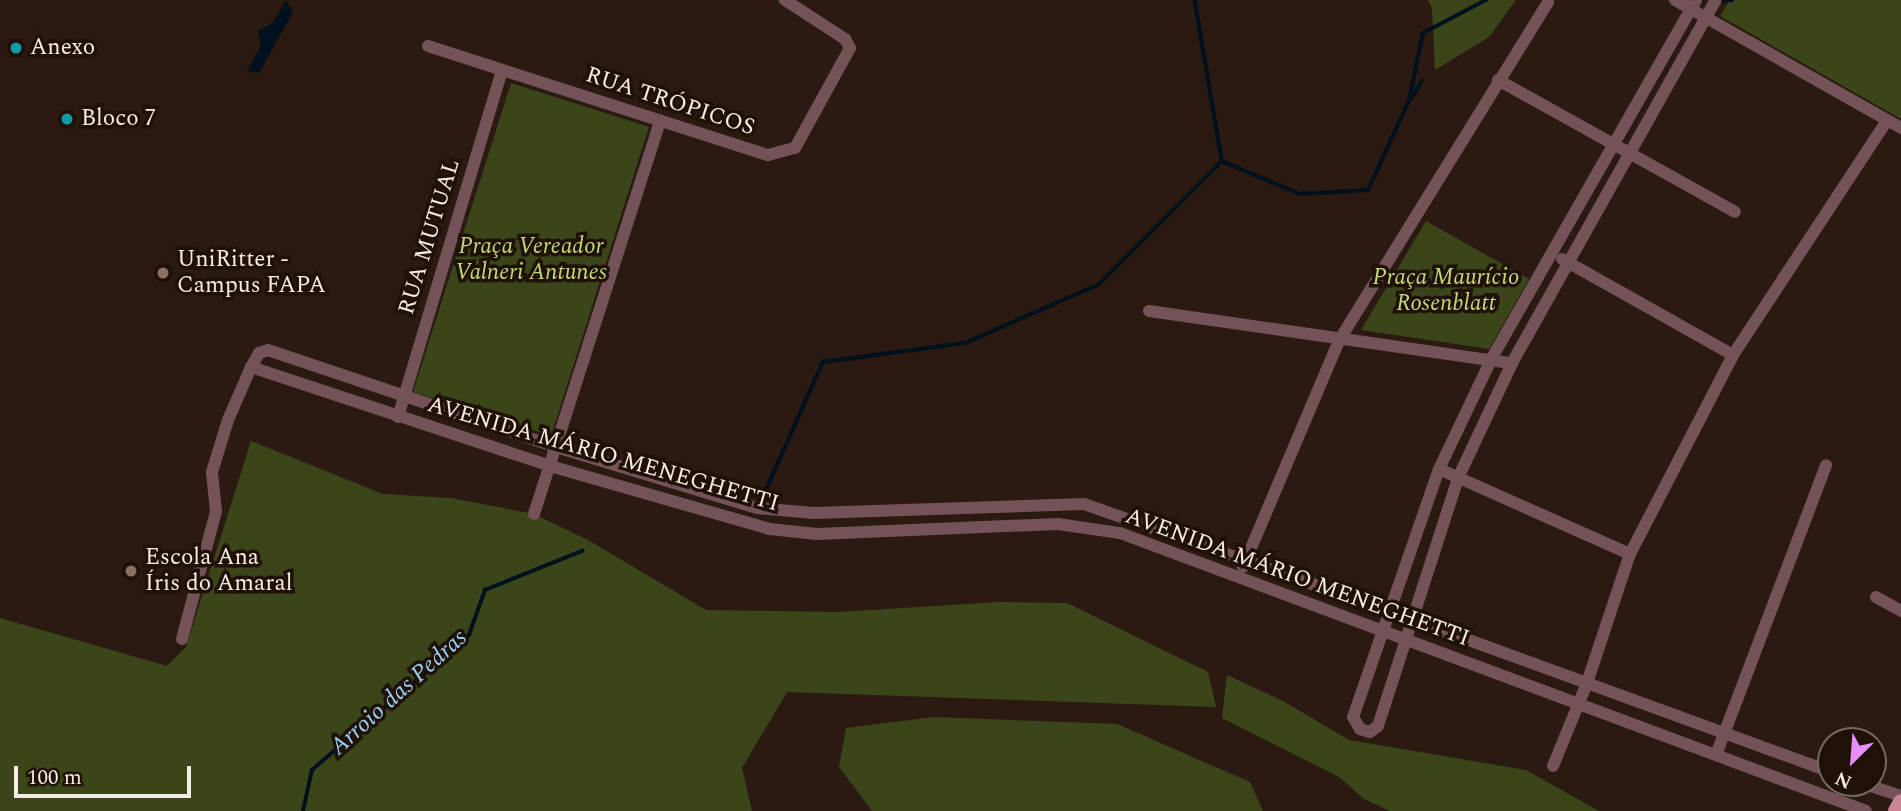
<!DOCTYPE html>
<meta charset="utf-8">
<style>
body{margin:0}
#map{position:relative;width:1901px;height:811px;overflow:hidden;background:#2a1a11;font-family:Spectral,serif}
div>[style]{position:absolute}
.green>*{inset:0;background:#3a461a}
.water>*{inset:0;background:#00101c}
.stream>*{height:3.5px;margin:-1.75px;padding:0 1.75px;transform-origin:1.75px;border-radius:1.75px;background:#00101c}
.minor>*{height:12px;margin:-6px;padding:0 6px;transform-origin:6px;border-radius:6px;background:#735258}
.major>*{height:16px;margin:-8px;padding:0 8px;transform-origin:8px;border-radius:8px;background:#c98692}
.dots>*{width:19px;height:19px;translate:-50% -50%;box-sizing:border-box;border:4px solid #201108;border-radius:50%}
span{translate:-50% -50%;white-space:nowrap;text-align:center;line-height:1.15;-webkit-text-stroke:7px #201108;paint-order:stroke}
.poi-label{font-size:23px;color:#f7ece5}
.left{translate:0 -50%;text-align:left}
.street-label{font-size:23px;color:#f7ece5}
.park-label{font-size:23px;color:#c0db77;font-style:italic}
.water-label{font-size:24px;color:#9ad3f8;font-style:italic}
.north{position:absolute;left:1817px;top:727px;width:70px;height:70px;box-sizing:border-box;background:#201108;border:2px solid #766960;border-radius:50%;rotate:205deg;font-size:19px;font-weight:700;line-height:28px;text-align:center;color:#f7ece5}
.north::after{content:'';display:block;margin:auto;width:24px;height:32px;background:#e88eff;clip-path:polygon(50% 0,100% 100%,50% 72%,0 100%)}
.scale{position:absolute;left:14px;top:766px;width:177px;height:32px;box-sizing:border-box;border:4px solid #f7ece5;border-top:0;padding-left:9px;font-size:21px;line-height:24px;white-space:nowrap;color:#f7ece5;-webkit-text-stroke:5px #201108;paint-order:stroke}
</style>
<div id="map">
<div class="green">
<div style="clip-path:polygon(1428px 0,1516px 0,1489px 37px,1435px 70px,1432px 8px)"></div>
<div style="clip-path:polygon(1730px 0,1901px 0,1901px 119px,1720px 16px)"></div>
<div style="clip-path:polygon(511px 83px,649px 127px,551px 436px,413px 392px)"></div>
<div style="clip-path:polygon(1426px 221px,1529px 279px,1489px 349px,1361px 330px)"></div>
<div style="clip-path:polygon(251px 441px,383px 494px,451px 498px,534px 514px,588px 540px,706px 610px,838px 612px,999px 602px,1067px 603px,1208px 672px,1216px 707px,787px 692px,742px 768px,752px 811px,0 811px,0 618px,167px 666px,186px 647px)"></div>
<div style="clip-path:polygon(1227px 675px,1283px 701px,1349px 740px,1526px 770px,1599px 811px,1390px 811px,1364px 799px,1339px 777px,1222px 718px)"></div>
<div style="clip-path:polygon(934px 717px,1117px 724px,1250px 782px,1263px 811px,872px 811px,839px 767px,846px 728px)"></div>
</div>
<div class="water">
<div style="clip-path:polygon(286px 0,293px 12px,259px 73px,247px 71px,261px 46px,258px 31px,273px 23px)"></div>
</div>
<div class="stream">
<div style="left:1195px;top:0;width:162px;rotate:80.4deg"></div>
<div style="left:1719px;top:1px;width:13px;rotate:-4deg"></div>
<div style="left:1411px;top:99px;width:21px;rotate:-59deg"></div>
<div style="left:1222px;top:161px;width:85px;rotate:22.9deg"></div>
<div style="left:1300px;top:194px;width:68px;rotate:-3.4deg"></div>
<div style="left:1368px;top:190px;width:98px;rotate:-65.3deg"></div>
<div style="left:1409px;top:101px;width:69px;rotate:-78.4deg"></div>
<div style="left:1423px;top:33px;width:71px;rotate:-27.6deg"></div>
<div style="left:761px;top:501px;width:152px;rotate:-66deg"></div>
<div style="left:823px;top:362px;width:143px;rotate:-7.6deg"></div>
<div style="left:965px;top:343px;width:145px;rotate:-23.6deg"></div>
<div style="left:1098px;top:285px;width:175px;rotate:-45deg"></div>
<div style="left:303px;top:811px;width:42px;rotate:-77.6deg"></div>
<div style="left:312px;top:770px;width:207px;rotate:-40.7deg"></div>
<div style="left:469px;top:635px;width:48px;rotate:-70.4deg"></div>
<div style="left:485px;top:590px;width:105px;rotate:-21.9deg"></div>
</div>
<div class="minor">
<div style="left:1675px;top:0;width:260px;rotate:29.5deg"></div>
<div style="left:1696px;top:0;width:414px;rotate:119.7deg"></div>
<div style="left:1491px;top:360px;width:121px;rotate:115.5deg"></div>
<div style="left:1439px;top:469px;width:262px;rotate:109.1deg"></div>
<div style="left:1353px;top:717px;width:14px;rotate:60deg"></div>
<div style="left:1360px;top:729px;width:10px;rotate:17deg"></div>
<div style="left:1370px;top:732px;width:10px;rotate:-37deg"></div>
<div style="left:1378px;top:726px;width:261px;rotate:-72.1deg"></div>
<div style="left:1458px;top:478px;width:127px;rotate:-64.8deg"></div>
<div style="left:1512px;top:363px;width:416px;rotate:-60.7deg"></div>
<div style="left:428px;top:46px;width:357px;rotate:17.8deg"></div>
<div style="left:768px;top:155px;width:28px;rotate:-15deg"></div>
<div style="left:795px;top:148px;width:114px;rotate:-61.2deg"></div>
<div style="left:850px;top:48px;width:10px;rotate:-119deg"></div>
<div style="left:845px;top:39px;width:72px;rotate:-147deg"></div>
<div style="left:1498px;top:80px;width:271px;rotate:29.1deg"></div>
<div style="left:1562px;top:259px;width:196px;rotate:29.3deg"></div>
<div style="left:1149px;top:311px;width:367px;rotate:8.2deg"></div>
<div style="left:251px;top:367px;width:315px;rotate:18.3deg"></div>
<div style="left:550px;top:466px;width:229px;rotate:16deg"></div>
<div style="left:770px;top:529px;width:47px;rotate:6.1deg"></div>
<div style="left:817px;top:534px;width:241px;rotate:-2.4deg"></div>
<div style="left:1058px;top:524px;width:63px;rotate:8.3deg"></div>
<div style="left:1120px;top:533px;width:796px;rotate:20.44deg"></div>
<div style="left:398px;top:417px;width:362px;rotate:-73.3deg"></div>
<div style="left:1439px;top:469px;width:209px;rotate:24deg"></div>
<div style="left:534px;top:514px;width:413px;rotate:-72.2deg"></div>
<div style="left:1243px;top:567px;width:248px;rotate:-67deg"></div>
<div style="left:1340px;top:339px;width:396px;rotate:-58.3deg"></div>
<div style="left:1876px;top:597px;width:29px;rotate:29deg"></div>
<div style="left:182px;top:639px;width:132px;rotate:-75.1deg"></div>
<div style="left:216px;top:511px;width:39px;rotate:-96deg"></div>
<div style="left:212px;top:472px;width:54px;rotate:-72.9deg"></div>
<div style="left:228px;top:420px;width:58px;rotate:-66.5deg"></div>
<div style="left:251px;top:367px;width:16px;rotate:-60deg"></div>
<div style="left:259px;top:353px;width:9px;rotate:-18deg"></div>
<div style="left:268px;top:350px;width:304px;rotate:18.6deg"></div>
<div style="left:556px;top:447px;width:210px;rotate:16.9deg"></div>
<div style="left:757px;top:508px;width:57px;rotate:5deg"></div>
<div style="left:814px;top:513px;width:270px;rotate:-1.9deg"></div>
<div style="left:1084px;top:504px;width:323px;rotate:19.3deg"></div>
<div style="left:1389px;top:611px;width:470px;rotate:20deg"></div>
<div style="left:1716px;top:755px;width:310px;rotate:-69.2deg"></div>
<div style="left:1553px;top:766px;width:90px;rotate:-67.7deg"></div>
<div style="left:1587px;top:683px;width:136px;rotate:-71.6deg"></div>
<div style="left:1630px;top:554px;width:224px;rotate:-62.6deg"></div>
<div style="left:1733px;top:355px;width:280px;rotate:-56.7deg"></div>
<div style="left:1862px;top:783px;width:41px;rotate:18.4deg"></div>
</div>
<div class="major">
<div style="left:1896px;top:811px;width:10px;rotate:-61deg"></div>
</div>
<div class="dots">
<div style="left:16px;top:48px;background:#0f9aa8"></div>
<div style="left:67px;top:119px;background:#0f9aa8"></div>
<div style="left:163px;top:273px;background:#8d6e63"></div>
<div style="left:131px;top:571px;background:#8d6e63"></div>
</div>
<div class="poi-label">
<span class="left" style="left:30px;top:48px">Anexo</span>
<span class="left" style="left:81px;top:119px">Bloco 7</span>
<span class="left" style="left:177px;top:273px">UniRitter -<br>Campus FAPA</span>
<span class="left" style="left:145px;top:571px">Escola Ana<br>Íris do Amaral</span>
</div>
<div class="street-label">
<span style="left:670px;top:102px;rotate:18deg">RUA TRÓPICOS</span>
<span style="left:430px;top:237px;rotate:-73deg">RUA MUTUAL</span>
<span style="left:603px;top:455px;rotate:16deg">AVENIDA MÁRIO MENEGHETTI</span>
<span style="left:1297px;top:578px;rotate:20deg">AVENIDA MÁRIO MENEGHETTI</span>
</div>
<div class="park-label">
<span style="left:531px;top:260px">Praça Vereador<br>Valneri Antunes</span>
<span style="left:1446px;top:291px">Praça Maurício<br>Rosenblatt</span>
</div>
<div class="water-label">
<span style="left:399px;top:693px;rotate:-42deg">Arroio das Pedras</span>
</div>
<div class="north">N</div>
<div class="scale">100 m</div>
</div>
